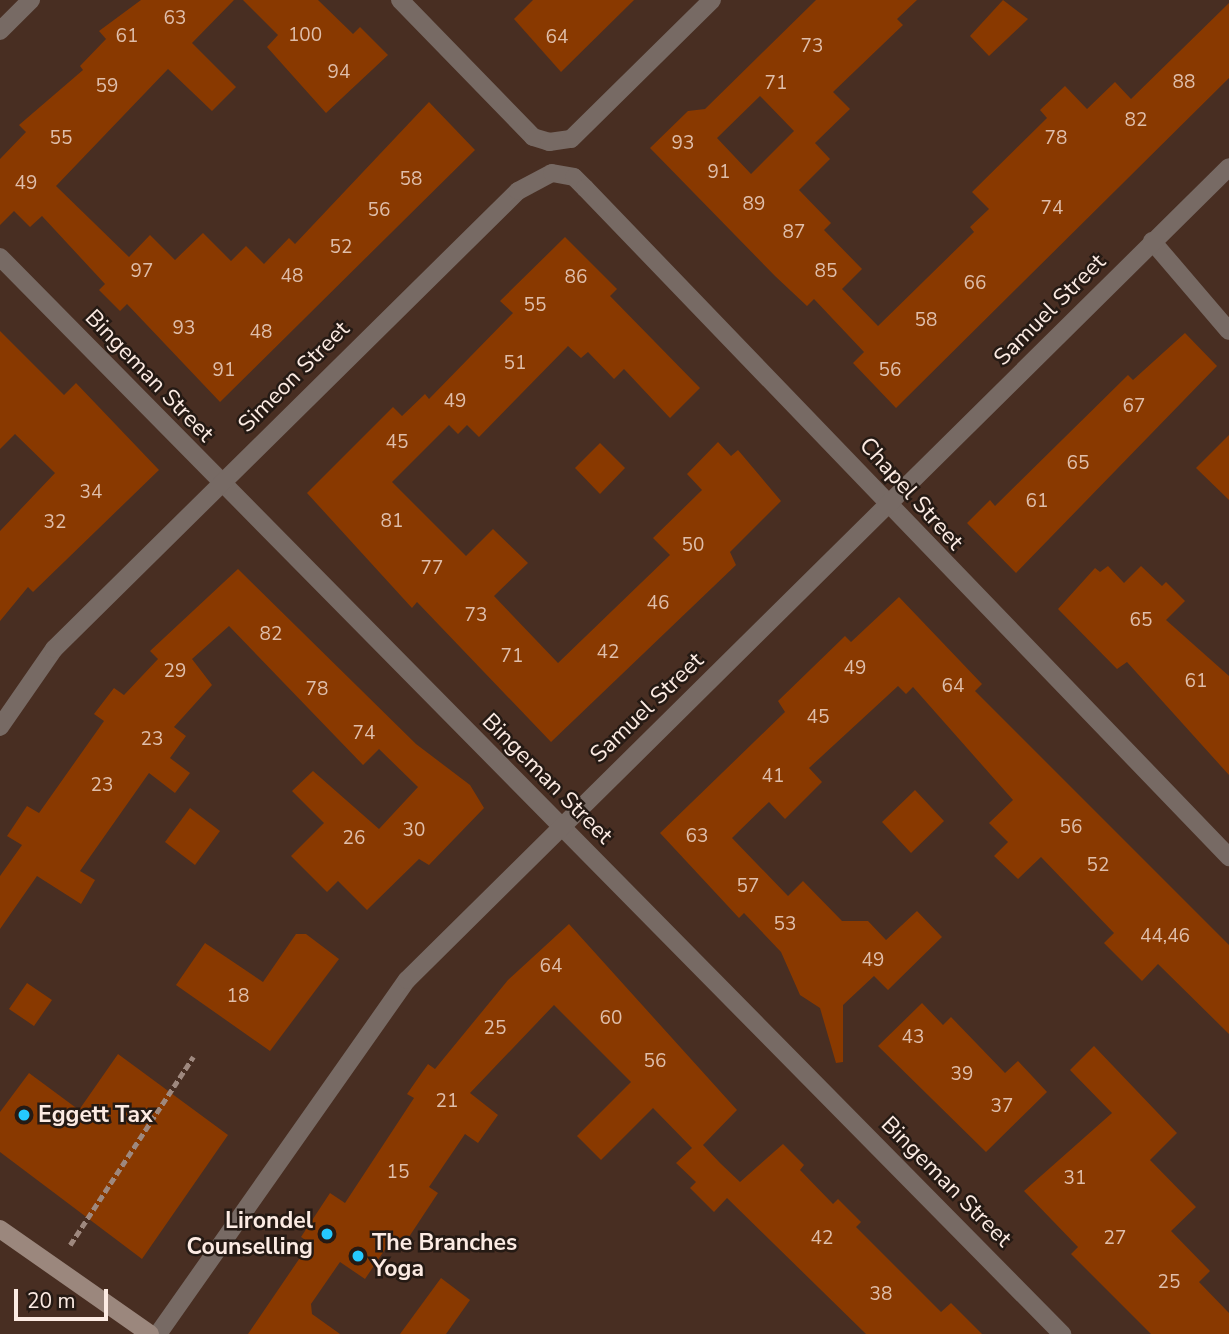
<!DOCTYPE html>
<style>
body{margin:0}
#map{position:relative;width:1229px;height:1334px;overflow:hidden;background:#482e22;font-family:"Nunito Sans",sans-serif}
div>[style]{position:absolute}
.building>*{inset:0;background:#893900}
.path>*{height:4.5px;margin-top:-2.25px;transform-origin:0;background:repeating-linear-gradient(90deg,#9e887e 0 7px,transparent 0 10.5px)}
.street>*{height:18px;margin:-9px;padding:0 9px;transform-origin:9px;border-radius:9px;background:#776a64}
.secondary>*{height:18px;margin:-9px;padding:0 9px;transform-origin:9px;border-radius:9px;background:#9b877d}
.dots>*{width:19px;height:19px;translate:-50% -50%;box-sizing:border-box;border:4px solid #251a14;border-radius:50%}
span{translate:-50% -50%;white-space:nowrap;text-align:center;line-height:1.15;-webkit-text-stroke:5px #251a14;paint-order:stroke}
.number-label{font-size:19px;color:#dfbeaa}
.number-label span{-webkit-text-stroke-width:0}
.street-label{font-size:23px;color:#fcebe3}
.poi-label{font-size:23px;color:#fcebe3;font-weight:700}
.left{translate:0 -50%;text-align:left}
.right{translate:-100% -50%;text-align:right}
.scale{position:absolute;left:14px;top:1289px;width:94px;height:32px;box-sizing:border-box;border:4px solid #fcebe3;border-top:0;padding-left:9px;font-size:21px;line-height:24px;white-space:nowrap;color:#fcebe3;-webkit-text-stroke:5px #251a14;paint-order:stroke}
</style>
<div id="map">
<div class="building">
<div style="clip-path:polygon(141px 0,234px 0,192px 43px,236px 87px,212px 111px,168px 69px,56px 186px,129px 257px,150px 235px,175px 260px,203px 233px,231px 261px,246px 246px,264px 264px,289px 238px,295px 244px,429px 102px,475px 150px,220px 402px,127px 304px,120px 311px,99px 290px,105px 284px,42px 216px,30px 227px,14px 211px,0 225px,0 159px,26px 132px,19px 125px,83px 70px,80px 66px,106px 39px,99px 31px)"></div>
<div style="clip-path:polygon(243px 0,318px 0,353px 34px,360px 27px,388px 55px,326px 113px,267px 47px,278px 35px)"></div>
<div style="clip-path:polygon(533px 0,634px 0,561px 72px,514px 19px)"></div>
<div style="clip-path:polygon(evenodd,816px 0,917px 0,897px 19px,903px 25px,833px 92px,850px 109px,815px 143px,830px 159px,799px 190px,831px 223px,824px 230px,862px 269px,842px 289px,878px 326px,974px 232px,970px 227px,989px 209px,972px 192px,1047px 118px,1040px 110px,1065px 86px,1087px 109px,1115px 82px,1131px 99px,1229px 3px,1229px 78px,896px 408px,853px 363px,864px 352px,814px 299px,807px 306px,775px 276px,650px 148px,688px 111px,705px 109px,816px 0,760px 96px,794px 131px,751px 174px,717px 138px,760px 96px)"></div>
<div style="clip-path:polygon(1003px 0,1028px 19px,989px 56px,970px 36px)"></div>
<div style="clip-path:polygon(565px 237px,617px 289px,610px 296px,700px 388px,670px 418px,624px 369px,614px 379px,588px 352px,581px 358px,568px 346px,479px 437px,467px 425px,458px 434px,449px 425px,392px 482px,466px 556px,493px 529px,528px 563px,494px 596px,558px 663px,670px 555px,653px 538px,702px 490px,687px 474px,718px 442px,731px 456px,738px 450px,781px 501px,730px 552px,736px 565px,551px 742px,417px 602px,412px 608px,307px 493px,393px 407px,402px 416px,425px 394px,429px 399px,513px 313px,500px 301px)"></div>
<div style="clip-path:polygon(0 331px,64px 395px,76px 383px,159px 470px,33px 592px,28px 587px,0 621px,0 531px,55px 473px,15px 434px,0 449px)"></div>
<div style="clip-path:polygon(1185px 333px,1217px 366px,1016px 573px,967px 523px,990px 500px,995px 506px,1128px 375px,1133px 380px)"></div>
<div style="clip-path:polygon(1229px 435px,1229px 500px,1196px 468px)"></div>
<div style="clip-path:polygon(600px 443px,625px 468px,600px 494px,575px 468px)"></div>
<div style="clip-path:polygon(1108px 566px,1124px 583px,1141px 566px,1162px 586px,1166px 582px,1185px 601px,1166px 620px,1229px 676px,1229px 775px,1127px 662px,1117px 669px,1058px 609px,1095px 568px,1100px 572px)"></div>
<div style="clip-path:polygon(238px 569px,416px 744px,470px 785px,484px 808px,429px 865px,419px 859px,367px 910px,338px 881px,327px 892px,291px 856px,324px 823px,292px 791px,313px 771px,379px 829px,418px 787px,379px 749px,363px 765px,229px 626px,192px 659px,212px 685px,174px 727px,186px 736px,170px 758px,190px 773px,175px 793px,149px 773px,80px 871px,95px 880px,81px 904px,37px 876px,0 929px,0 876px,22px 845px,7px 836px,27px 806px,39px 813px,104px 721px,94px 714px,114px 688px,124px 695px,158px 659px,150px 651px)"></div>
<div style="clip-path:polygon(899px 597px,982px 684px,975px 691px,1229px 945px,1229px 1034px,1158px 964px,1142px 981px,1104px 943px,1114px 933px,1041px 857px,1018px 879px,994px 856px,1008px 842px,989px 823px,1013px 800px,913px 687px,906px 694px,898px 686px,809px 768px,822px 782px,785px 819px,769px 802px,732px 838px,788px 896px,803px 881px,842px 921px,868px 921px,886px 940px,917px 911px,942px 937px,888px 990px,874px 976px,843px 1005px,843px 1062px,836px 1063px,820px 1008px,800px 995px,781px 952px,744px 913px,739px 918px,660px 833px,785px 712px,778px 701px,845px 636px,851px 642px)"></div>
<div style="clip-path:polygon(915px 790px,944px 821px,911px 853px,882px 822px)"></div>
<div style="clip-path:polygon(190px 808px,220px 831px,195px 865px,165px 842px)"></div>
<div style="clip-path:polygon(569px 924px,737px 1110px,703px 1145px,720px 1163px,740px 1182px,783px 1144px,804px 1165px,800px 1170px,833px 1204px,838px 1199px,861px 1222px,856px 1227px,941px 1312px,951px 1303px,982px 1334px,866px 1334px,727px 1198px,714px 1212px,690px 1188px,696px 1182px,676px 1163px,692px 1148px,653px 1108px,601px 1160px,577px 1136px,631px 1082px,554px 1005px,470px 1093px,498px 1115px,478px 1143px,465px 1134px,429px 1187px,438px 1193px,399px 1252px,388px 1245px,365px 1279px,340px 1262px,311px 1304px,312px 1314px,340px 1334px,248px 1334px,310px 1243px,301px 1237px,330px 1193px,345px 1203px,414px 1098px,407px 1094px,428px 1064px,435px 1069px,508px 980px)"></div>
<div style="clip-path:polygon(296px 934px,306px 934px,339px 959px,270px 1051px,176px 985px,205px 943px,263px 982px)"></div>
<div style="clip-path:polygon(27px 983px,52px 1000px,34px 1026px,9px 1009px)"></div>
<div style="clip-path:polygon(922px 1003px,943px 1025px,951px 1017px,1005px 1073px,1018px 1061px,1047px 1092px,986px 1152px,878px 1046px)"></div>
<div style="clip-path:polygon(1094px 1046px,1177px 1133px,1150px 1160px,1196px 1207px,1171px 1231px,1210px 1271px,1199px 1282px,1229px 1313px,1229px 1334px,1151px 1334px,1071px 1254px,1078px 1247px,1024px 1191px,1112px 1113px,1070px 1070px)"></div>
<div style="clip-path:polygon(118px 1054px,228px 1135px,142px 1259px,0 1152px,0 1112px,29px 1073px,79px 1110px)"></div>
<div style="clip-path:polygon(441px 1278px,470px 1300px,446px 1334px,400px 1334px)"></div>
</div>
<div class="path">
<div style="left:70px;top:1245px;width:225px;rotate:-56.8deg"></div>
</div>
<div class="street">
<div style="left:400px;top:0;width:191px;rotate:45.8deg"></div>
<div style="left:533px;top:137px;width:17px;rotate:17deg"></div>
<div style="left:549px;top:142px;width:22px;rotate:-8deg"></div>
<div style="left:571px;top:139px;width:198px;rotate:-44.6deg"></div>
<div style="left:0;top:31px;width:44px;rotate:-45deg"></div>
<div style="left:1152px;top:241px;width:118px;rotate:49.5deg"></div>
<div style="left:0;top:257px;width:1513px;rotate:45.4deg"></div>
<div style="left:0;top:727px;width:95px;rotate:-55.3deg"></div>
<div style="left:54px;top:649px;width:652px;rotate:-44.63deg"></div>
<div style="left:518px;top:191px;width:38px;rotate:-28deg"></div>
<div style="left:552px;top:173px;width:22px;rotate:10deg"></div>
<div style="left:574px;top:177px;width:16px;rotate:45deg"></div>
<div style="left:585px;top:188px;width:929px;rotate:46.09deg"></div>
<div style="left:158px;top:1334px;width:433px;rotate:-54.9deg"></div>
<div style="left:407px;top:980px;width:1156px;rotate:-44.68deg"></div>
</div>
<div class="secondary">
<div style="left:0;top:1229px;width:183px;rotate:35deg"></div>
</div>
<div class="dots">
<div style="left:24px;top:1115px;background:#25c9fe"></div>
<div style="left:327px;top:1234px;background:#25c9fe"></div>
<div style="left:358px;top:1256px;background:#25c9fe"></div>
</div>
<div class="number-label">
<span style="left:175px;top:19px">63</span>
<span style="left:305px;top:36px">100</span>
<span style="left:127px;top:37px">61</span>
<span style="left:557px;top:38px">64</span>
<span style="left:812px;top:47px">73</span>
<span style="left:339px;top:73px">94</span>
<span style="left:1184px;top:83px">88</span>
<span style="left:776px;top:84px">71</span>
<span style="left:107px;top:87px">59</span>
<span style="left:1136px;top:121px">82</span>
<span style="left:61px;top:139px">55</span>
<span style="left:1056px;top:139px">78</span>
<span style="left:683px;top:144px">93</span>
<span style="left:719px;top:173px">91</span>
<span style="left:411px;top:180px">58</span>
<span style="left:26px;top:184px">49</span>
<span style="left:754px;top:205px">89</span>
<span style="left:1052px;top:209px">74</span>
<span style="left:379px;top:211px">56</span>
<span style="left:794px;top:233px">87</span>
<span style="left:341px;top:248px">52</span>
<span style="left:142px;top:272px">97</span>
<span style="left:826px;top:272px">85</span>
<span style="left:292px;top:277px">48</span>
<span style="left:576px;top:278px">86</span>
<span style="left:975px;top:284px">66</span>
<span style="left:535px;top:306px">55</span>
<span style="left:926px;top:321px">58</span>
<span style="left:184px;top:329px">93</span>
<span style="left:261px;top:333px">48</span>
<span style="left:515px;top:364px">51</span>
<span style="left:224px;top:371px">91</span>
<span style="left:890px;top:371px">56</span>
<span style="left:455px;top:402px">49</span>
<span style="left:1134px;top:407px">67</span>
<span style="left:397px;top:443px">45</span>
<span style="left:1078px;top:464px">65</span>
<span style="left:91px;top:493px">34</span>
<span style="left:1037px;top:502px">61</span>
<span style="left:392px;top:522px">81</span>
<span style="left:55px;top:523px">32</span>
<span style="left:693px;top:546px">50</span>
<span style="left:432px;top:569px">77</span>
<span style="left:658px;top:604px">46</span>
<span style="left:476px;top:616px">73</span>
<span style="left:1141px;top:621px">65</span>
<span style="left:271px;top:635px">82</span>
<span style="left:608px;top:653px">42</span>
<span style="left:512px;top:657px">71</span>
<span style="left:855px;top:669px">49</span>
<span style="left:175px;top:672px">29</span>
<span style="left:1196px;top:682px">61</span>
<span style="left:953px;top:687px">64</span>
<span style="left:317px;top:690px">78</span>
<span style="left:818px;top:718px">45</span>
<span style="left:364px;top:734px">74</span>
<span style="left:152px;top:740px">23</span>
<span style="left:773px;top:777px">41</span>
<span style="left:102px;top:786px">23</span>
<span style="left:1071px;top:828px">56</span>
<span style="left:414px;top:831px">30</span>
<span style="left:697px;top:837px">63</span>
<span style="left:354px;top:839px">26</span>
<span style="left:1098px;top:866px">52</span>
<span style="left:748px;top:887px">57</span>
<span style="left:785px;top:925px">53</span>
<span style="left:1165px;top:937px">44,46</span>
<span style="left:873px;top:961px">49</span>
<span style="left:551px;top:967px">64</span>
<span style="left:238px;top:997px">18</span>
<span style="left:611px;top:1019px">60</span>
<span style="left:495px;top:1029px">25</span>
<span style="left:913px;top:1038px">43</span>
<span style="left:655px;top:1062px">56</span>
<span style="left:962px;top:1075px">39</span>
<span style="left:447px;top:1102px">21</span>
<span style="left:1002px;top:1107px">37</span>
<span style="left:398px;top:1173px">15</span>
<span style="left:1075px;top:1179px">31</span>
<span style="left:822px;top:1239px">42</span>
<span style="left:1115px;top:1239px">27</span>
<span style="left:1169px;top:1283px">25</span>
<span style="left:881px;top:1295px">38</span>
</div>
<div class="street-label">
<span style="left:1050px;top:310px;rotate:-45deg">Samuel Street</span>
<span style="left:149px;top:376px;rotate:46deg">Bingeman Street</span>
<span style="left:294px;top:377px;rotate:-45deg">Simeon Street</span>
<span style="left:911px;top:494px;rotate:48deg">Chapel Street</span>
<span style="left:647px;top:708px;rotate:-44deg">Samuel Street</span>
<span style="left:547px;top:779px;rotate:45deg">Bingeman Street</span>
<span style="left:946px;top:1182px;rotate:45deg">Bingeman Street</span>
</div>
<div class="poi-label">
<span class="left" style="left:38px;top:1115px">Eggett Tax</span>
<span class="right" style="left:313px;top:1234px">Lirondel<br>Counselling</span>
<span class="left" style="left:372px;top:1256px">The Branches<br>Yoga</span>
</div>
<div class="scale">20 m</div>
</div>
